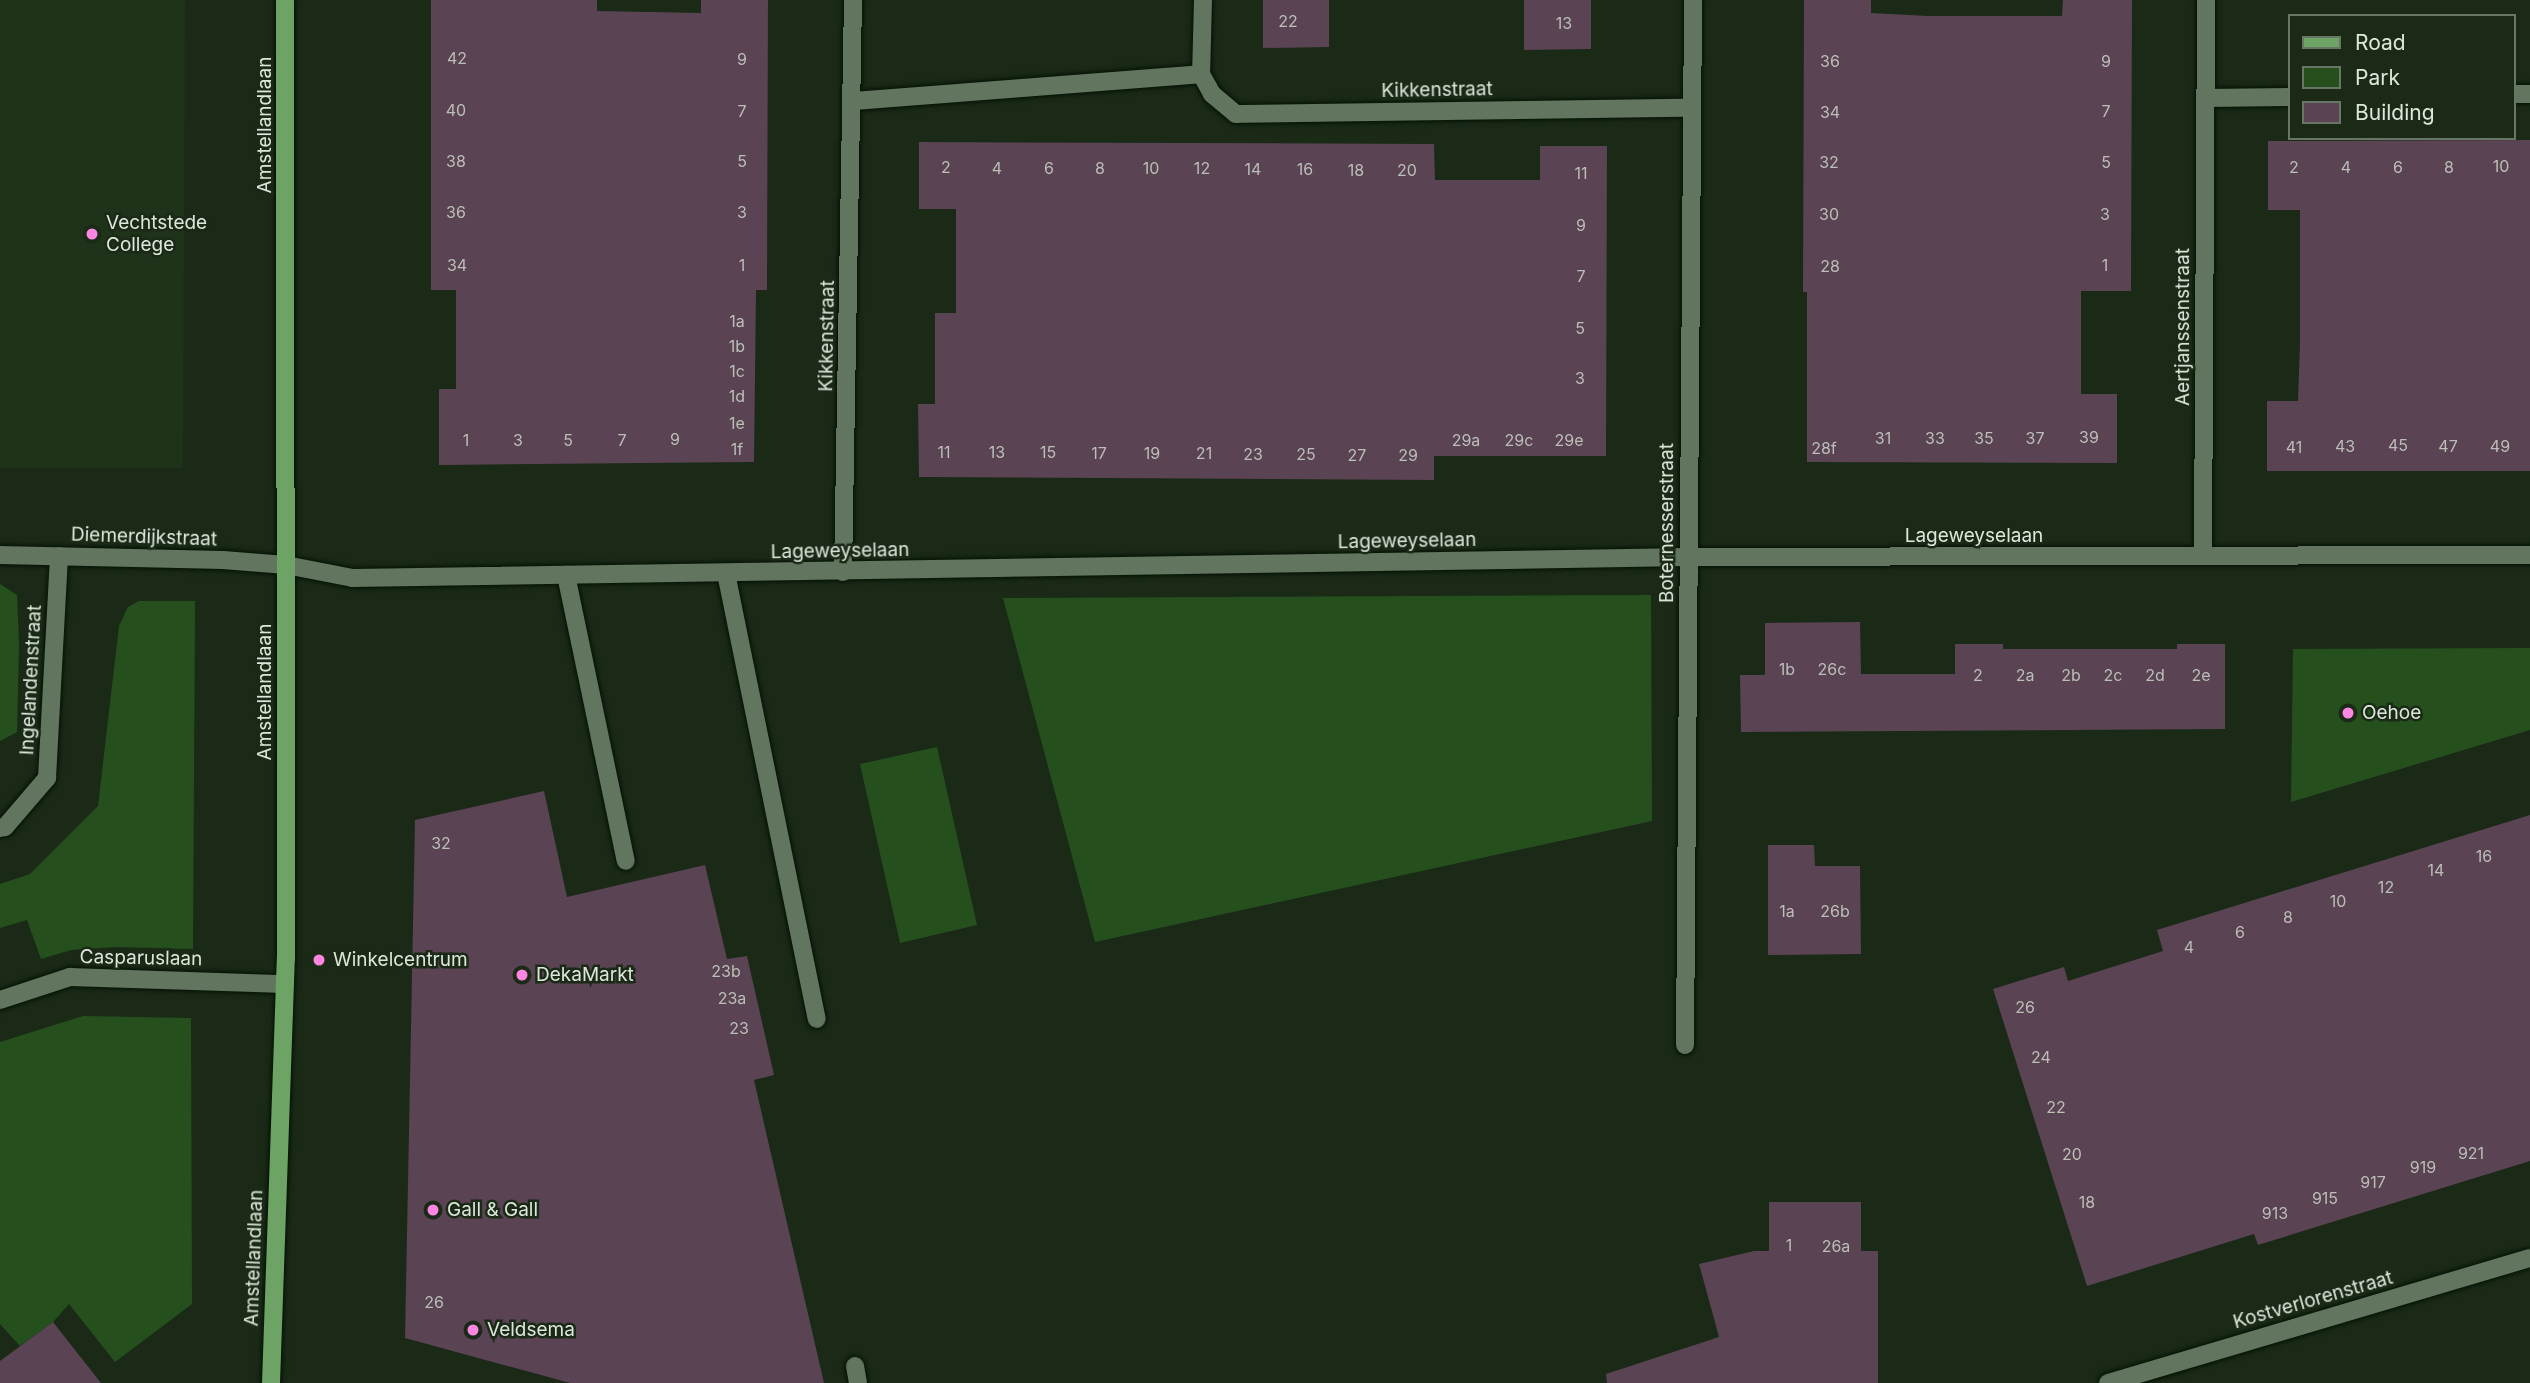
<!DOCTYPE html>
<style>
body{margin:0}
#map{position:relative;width:2530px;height:1383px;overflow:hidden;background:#1a2a17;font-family:Inter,sans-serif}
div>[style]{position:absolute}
.built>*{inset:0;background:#1e331a}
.green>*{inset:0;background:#25501e}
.building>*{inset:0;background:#5a4353}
.roads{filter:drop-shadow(0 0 2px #041203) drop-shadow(0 0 2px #041203)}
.minor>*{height:18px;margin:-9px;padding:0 9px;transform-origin:9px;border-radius:9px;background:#62755f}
.major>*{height:18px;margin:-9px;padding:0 9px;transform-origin:9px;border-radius:9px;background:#6da365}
.dots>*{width:19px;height:19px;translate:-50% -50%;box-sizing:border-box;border:4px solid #1a2a17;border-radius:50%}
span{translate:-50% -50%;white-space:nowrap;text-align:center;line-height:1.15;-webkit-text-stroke:5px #1a2a17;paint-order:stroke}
.number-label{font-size:16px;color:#bcbeb8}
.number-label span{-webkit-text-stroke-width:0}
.street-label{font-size:19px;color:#dce7da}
.poi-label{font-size:19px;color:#dce7da}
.left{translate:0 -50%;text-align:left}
.legend{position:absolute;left:2288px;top:14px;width:228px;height:126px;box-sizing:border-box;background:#1a2a17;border:2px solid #687665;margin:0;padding:9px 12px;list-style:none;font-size:21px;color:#dce7da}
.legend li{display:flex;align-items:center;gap:14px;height:35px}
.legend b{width:35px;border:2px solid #687665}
</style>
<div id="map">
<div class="built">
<div style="clip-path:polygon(0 0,185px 0,183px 468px,0 468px)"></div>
</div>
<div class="green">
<div style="clip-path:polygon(0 584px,17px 595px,19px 644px,17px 732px,0 741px)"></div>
<div style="clip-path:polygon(1651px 595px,1652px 821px,1095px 942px,1003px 598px)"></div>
<div style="clip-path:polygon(139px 601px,195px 601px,193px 949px,116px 947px,71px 950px,41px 959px,27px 920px,0 928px,0 884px,30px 874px,98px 806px,119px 626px,128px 607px)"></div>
<div style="clip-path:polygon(2530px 648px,2530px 730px,2291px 802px,2293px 649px)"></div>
<div style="clip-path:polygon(937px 747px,977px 925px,900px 943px,860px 764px)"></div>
<div style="clip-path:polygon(83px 1016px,191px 1018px,192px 1304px,115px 1362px,69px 1304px,53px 1322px,20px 1346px,0 1324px,0 1042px)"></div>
</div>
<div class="building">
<div style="clip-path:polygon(431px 0,597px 0,597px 11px,701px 13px,701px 0,768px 0,767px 290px,756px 290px,754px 462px,439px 465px,439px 389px,456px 389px,456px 290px,431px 290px)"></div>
<div style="clip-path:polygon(1263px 0,1329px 0,1329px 47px,1263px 48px)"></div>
<div style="clip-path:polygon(1524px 0,1591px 0,1591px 49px,1524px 50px)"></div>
<div style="clip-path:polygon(1804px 0,1871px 0,1871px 13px,1928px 16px,2062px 16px,2063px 0,2132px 0,2131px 291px,2081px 291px,2081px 394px,2117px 394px,2117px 463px,1807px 462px,1807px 292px,1803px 292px)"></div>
<div style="clip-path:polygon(2530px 140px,2530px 471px,2267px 471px,2267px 401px,2298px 401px,2300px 343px,2300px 210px,2268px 210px,2268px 141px)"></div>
<div style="clip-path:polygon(919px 142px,1434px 144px,1435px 180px,1540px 180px,1540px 146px,1607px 146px,1606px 456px,1434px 456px,1434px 480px,919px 477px,918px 404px,935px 404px,935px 313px,956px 313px,956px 209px,919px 209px)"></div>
<div style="clip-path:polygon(1860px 622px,1861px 674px,1955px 674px,1955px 644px,2003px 644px,2003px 649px,2177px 649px,2177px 644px,2225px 644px,2225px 729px,1741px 732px,1740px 675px,1765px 675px,1765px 623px)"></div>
<div style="clip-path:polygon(544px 791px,567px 897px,705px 865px,727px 959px,747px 956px,774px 1075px,754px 1080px,824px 1383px,570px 1383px,405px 1338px,415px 820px)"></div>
<div style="clip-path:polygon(2530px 815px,2530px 1161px,2258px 1245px,2254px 1234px,2087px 1286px,1993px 989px,2064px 967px,2068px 981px,2163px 951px,2157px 930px)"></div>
<div style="clip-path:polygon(1768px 845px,1814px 845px,1815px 866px,1860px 866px,1861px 954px,1768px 955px)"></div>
<div style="clip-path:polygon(1769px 1202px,1861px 1202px,1861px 1251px,1878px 1251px,1878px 1383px,1607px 1383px,1606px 1374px,1719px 1337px,1699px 1264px,1754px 1251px,1769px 1251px)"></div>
<div style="clip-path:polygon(53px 1322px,101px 1383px,0 1383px,0 1361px)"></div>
</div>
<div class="roads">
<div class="minor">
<div style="left:1203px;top:0;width:74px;rotate:91.5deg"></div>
<div style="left:1201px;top:74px;width:23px;rotate:61deg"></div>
<div style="left:1212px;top:94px;width:31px;rotate:40deg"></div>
<div style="left:1236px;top:114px;width:456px;rotate:-0.8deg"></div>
<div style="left:2514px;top:94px;width:16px"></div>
<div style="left:2205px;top:98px;width:85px;rotate:-0.7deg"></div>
<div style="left:853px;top:101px;width:349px;rotate:-4.4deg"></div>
<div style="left:0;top:555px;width:223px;rotate:1.3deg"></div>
<div style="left:223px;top:560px;width:63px;rotate:4.5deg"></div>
<div style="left:286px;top:565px;width:68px;rotate:11deg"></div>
<div style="left:353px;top:578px;width:1335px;rotate:-0.9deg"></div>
<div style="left:1688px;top:557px;width:842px;rotate:-0.14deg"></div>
<div style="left:2203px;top:556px;width:556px;rotate:-89.69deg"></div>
<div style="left:843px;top:572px;width:572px;rotate:-89deg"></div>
<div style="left:726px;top:573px;width:455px;rotate:78.5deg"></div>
<div style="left:566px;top:575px;width:292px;rotate:78.2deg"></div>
<div style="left:0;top:828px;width:5px;rotate:-11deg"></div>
<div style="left:5px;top:827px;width:65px;rotate:-49.4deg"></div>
<div style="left:47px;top:778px;width:222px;rotate:-86.9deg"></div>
<div style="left:0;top:1000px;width:74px;rotate:-18.2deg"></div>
<div style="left:70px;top:977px;width:215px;rotate:1.9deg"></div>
<div style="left:1685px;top:1045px;width:1045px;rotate:-89.56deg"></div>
<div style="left:855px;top:1366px;width:17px;rotate:80deg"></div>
<div style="left:2108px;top:1383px;width:440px;rotate:-16.5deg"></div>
</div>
<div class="major">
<div style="left:271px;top:1383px;width:424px;rotate:-88deg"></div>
<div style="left:286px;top:959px;width:959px;rotate:-90.06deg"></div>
</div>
</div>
<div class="dots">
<div style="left:92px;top:234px;background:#fd86e2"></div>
<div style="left:2348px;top:713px;background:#fd86e2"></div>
<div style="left:319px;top:960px;background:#fd86e2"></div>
<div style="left:522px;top:975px;background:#fd86e2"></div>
<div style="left:433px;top:1210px;background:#fd86e2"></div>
<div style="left:473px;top:1330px;background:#fd86e2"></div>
</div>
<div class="number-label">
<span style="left:1288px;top:21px">22</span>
<span style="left:1564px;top:23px">13</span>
<span style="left:457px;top:58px">42</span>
<span style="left:742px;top:59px">9</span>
<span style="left:1830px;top:61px">36</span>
<span style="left:2106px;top:61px">9</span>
<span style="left:456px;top:110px">40</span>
<span style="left:742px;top:111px">7</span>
<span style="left:2106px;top:111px">7</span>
<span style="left:1830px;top:112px">34</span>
<span style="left:456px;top:161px">38</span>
<span style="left:742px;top:161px">5</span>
<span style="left:1829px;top:162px">32</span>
<span style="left:2106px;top:162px">5</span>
<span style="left:2501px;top:166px">10</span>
<span style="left:946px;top:167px">2</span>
<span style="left:2294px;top:167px">2</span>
<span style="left:2346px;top:167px">4</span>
<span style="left:2398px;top:167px">6</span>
<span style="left:2449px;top:167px">8</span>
<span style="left:997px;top:168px">4</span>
<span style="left:1049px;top:168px">6</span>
<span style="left:1100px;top:168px">8</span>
<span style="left:1151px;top:168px">10</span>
<span style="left:1202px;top:168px">12</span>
<span style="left:1253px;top:169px">14</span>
<span style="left:1305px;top:169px">16</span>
<span style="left:1356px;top:170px">18</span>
<span style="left:1407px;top:170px">20</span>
<span style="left:1581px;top:173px">11</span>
<span style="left:456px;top:212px">36</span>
<span style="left:742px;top:212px">3</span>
<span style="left:1829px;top:214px">30</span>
<span style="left:2105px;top:214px">3</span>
<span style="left:1581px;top:225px">9</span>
<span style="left:457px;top:265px">34</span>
<span style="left:742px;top:265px">1</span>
<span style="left:2105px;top:265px">1</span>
<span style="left:1830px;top:266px">28</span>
<span style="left:1581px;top:276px">7</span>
<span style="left:737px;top:321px">1a</span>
<span style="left:1580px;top:328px">5</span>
<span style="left:737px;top:346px">1b</span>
<span style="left:737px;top:371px">1c</span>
<span style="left:1580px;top:378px">3</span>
<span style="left:737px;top:396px">1d</span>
<span style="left:737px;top:423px">1e</span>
<span style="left:2089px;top:437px">39</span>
<span style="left:1883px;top:438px">31</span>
<span style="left:1935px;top:438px">33</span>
<span style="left:1984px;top:438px">35</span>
<span style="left:2035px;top:438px">37</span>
<span style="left:675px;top:439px">9</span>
<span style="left:466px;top:440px">1</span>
<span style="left:518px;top:440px">3</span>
<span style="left:568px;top:440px">5</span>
<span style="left:622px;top:440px">7</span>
<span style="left:1466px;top:440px">29a</span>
<span style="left:1519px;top:440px">29c</span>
<span style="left:1569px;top:440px">29e</span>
<span style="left:2398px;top:445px">45</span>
<span style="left:2345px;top:446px">43</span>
<span style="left:2448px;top:446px">47</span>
<span style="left:2500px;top:446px">49</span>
<span style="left:2294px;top:447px">41</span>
<span style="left:1824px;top:448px">28f</span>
<span style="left:737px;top:449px">1f</span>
<span style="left:944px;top:452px">11</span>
<span style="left:997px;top:452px">13</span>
<span style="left:1048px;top:452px">15</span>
<span style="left:1099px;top:453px">17</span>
<span style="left:1152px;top:453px">19</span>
<span style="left:1204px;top:453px">21</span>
<span style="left:1253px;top:454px">23</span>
<span style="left:1306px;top:454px">25</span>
<span style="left:1357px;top:455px">27</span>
<span style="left:1408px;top:455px">29</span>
<span style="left:1787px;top:669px">1b</span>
<span style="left:1832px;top:669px">26c</span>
<span style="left:1978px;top:675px">2</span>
<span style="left:2025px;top:675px">2a</span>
<span style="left:2071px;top:675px">2b</span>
<span style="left:2113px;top:675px">2c</span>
<span style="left:2155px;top:675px">2d</span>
<span style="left:2201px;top:675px">2e</span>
<span style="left:441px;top:843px">32</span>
<span style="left:2484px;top:856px">16</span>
<span style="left:2436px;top:870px">14</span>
<span style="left:2386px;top:887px">12</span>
<span style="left:2338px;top:901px">10</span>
<span style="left:1787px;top:911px">1a</span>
<span style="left:1835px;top:911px">26b</span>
<span style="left:2288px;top:917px">8</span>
<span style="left:2240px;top:932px">6</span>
<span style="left:2189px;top:947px">4</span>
<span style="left:726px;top:971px">23b</span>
<span style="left:732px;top:998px">23a</span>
<span style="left:2025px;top:1007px">26</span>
<span style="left:739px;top:1028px">23</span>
<span style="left:2041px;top:1057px">24</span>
<span style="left:2056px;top:1107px">22</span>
<span style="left:2471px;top:1153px">921</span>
<span style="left:2072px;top:1154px">20</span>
<span style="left:2423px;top:1167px">919</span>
<span style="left:2373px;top:1182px">917</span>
<span style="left:2325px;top:1198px">915</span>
<span style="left:2087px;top:1202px">18</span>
<span style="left:2275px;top:1213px">913</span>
<span style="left:1789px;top:1245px">1</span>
<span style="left:1836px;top:1246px">26a</span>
<span style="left:434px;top:1302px">26</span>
</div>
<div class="street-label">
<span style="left:1437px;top:90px;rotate:-1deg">Kikkenstraat</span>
<span style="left:265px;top:125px;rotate:-90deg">Amstellandlaan</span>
<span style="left:2183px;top:327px;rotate:-90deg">Aertjanssenstraat</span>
<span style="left:827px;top:336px;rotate:-89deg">Kikkenstraat</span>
<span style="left:1667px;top:523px;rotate:-90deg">Boternesserstraat</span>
<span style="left:1974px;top:536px">Lageweyselaan</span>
<span style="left:144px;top:537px;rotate:2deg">Diemerdijkstraat</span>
<span style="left:1407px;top:541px;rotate:-1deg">Lageweyselaan</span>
<span style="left:840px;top:551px;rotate:-1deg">Lageweyselaan</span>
<span style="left:31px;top:680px;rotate:-87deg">Ingelandenstraat</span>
<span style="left:265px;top:692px;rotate:-90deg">Amstellandlaan</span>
<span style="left:141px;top:958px;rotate:1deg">Casparuslaan</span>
<span style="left:254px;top:1258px;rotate:-88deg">Amstellandlaan</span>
<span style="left:2313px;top:1300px;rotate:-16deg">Kostverlorenstraat</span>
</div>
<div class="poi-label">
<span class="left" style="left:106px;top:234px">Vechtstede<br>College</span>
<span class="left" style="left:2362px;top:713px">Oehoe</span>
<span class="left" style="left:333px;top:960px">Winkelcentrum</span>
<span class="left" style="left:536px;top:975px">DekaMarkt</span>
<span class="left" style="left:447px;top:1210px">Gall &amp; Gall</span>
<span class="left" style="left:487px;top:1330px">Veldsema</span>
</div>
<ul class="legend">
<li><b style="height:9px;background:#6da365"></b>Road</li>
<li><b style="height:19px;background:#25501e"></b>Park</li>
<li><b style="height:19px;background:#5a4353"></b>Building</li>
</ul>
</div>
